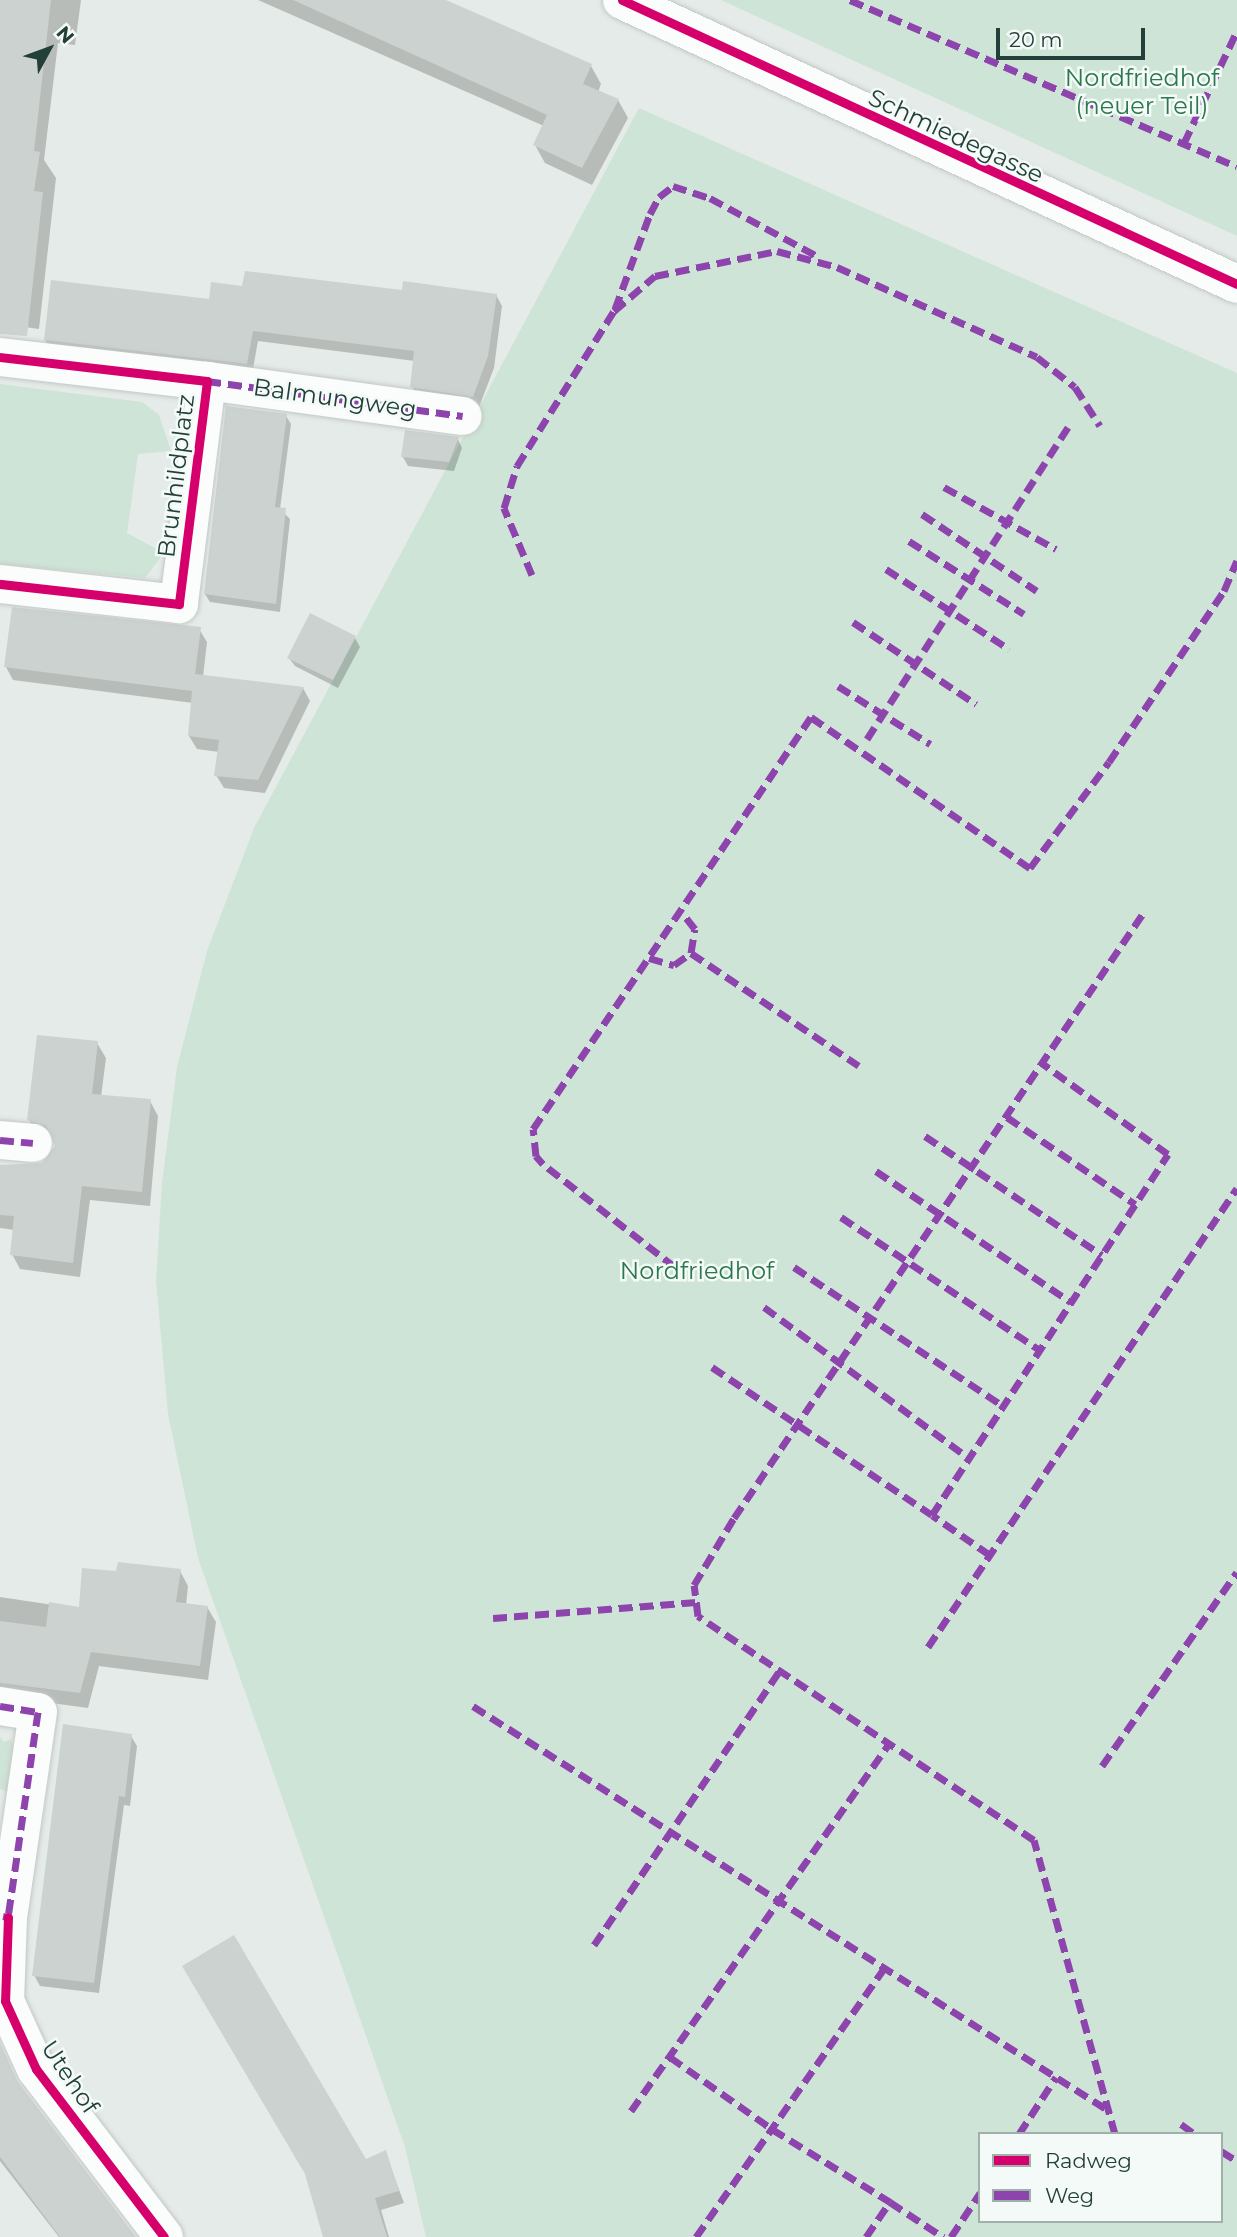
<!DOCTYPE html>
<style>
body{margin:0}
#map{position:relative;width:1237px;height:2237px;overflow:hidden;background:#e5ebe8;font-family:Montserrat,sans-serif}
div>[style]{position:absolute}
.green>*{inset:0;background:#cee4d6}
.shadow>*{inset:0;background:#0003}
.building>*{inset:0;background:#ccd2d0}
.roads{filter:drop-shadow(0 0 2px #c2c8c6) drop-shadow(0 0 2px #c2c8c6)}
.street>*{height:38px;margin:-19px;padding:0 19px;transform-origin:19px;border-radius:19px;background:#fbfcfc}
.secondary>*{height:38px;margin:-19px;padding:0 19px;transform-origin:19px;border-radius:19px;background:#fbfcfc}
.quiet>*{height:7px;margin-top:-3.5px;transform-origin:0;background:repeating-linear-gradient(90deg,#8e44ad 0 14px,transparent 0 21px)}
.cycleway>*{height:9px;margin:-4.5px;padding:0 4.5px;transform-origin:4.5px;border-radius:4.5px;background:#d6006c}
span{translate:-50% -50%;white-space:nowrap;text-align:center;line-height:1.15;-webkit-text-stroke:5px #f4faf7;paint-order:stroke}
.park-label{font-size:24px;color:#2b784c}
.street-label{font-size:24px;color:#224039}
.legend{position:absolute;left:978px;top:2132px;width:245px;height:91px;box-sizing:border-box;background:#f4faf7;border:2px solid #a0b0ab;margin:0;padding:9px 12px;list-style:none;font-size:21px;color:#224039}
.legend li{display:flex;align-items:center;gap:14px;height:35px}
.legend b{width:35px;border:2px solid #a0b0ab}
.north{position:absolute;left:14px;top:14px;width:70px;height:70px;-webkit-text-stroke:5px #f4faf7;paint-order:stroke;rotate:49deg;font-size:19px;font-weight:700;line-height:28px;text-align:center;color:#224039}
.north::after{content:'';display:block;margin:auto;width:24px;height:32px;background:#224039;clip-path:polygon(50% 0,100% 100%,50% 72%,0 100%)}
.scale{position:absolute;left:996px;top:28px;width:149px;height:32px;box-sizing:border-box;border:4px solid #224039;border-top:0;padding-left:9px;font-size:21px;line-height:24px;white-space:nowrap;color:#224039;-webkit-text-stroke:5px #f4faf7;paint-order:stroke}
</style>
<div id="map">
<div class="green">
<div style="clip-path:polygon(721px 0,1237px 0,1237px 236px)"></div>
<div style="clip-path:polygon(evenodd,639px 108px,1237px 373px,1237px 2237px,426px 2237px,405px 2147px,198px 1558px,168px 1414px,156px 1281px,162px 1183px,177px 1067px,207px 951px,254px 828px,639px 108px,980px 2134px,1221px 2134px,1221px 2221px,980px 2221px,980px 2134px)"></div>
<div style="clip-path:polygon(0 384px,142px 402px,159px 415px,171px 451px,138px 454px,127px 533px,164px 553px,145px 578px,0 564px)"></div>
<div style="clip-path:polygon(0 1737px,4px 1742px,11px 1739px,17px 1760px,11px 1793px,0 1789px)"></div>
</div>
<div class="shadow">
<div style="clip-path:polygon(0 0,81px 0,75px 45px,58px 43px,44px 160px,56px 178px,39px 329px,3px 324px,0 318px)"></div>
<div style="clip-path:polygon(258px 0,442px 0,591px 66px,601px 84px,598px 92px,618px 100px,628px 118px,592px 185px,545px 163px,535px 145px,544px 126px)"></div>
<div style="clip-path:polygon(243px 288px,496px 295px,502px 306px,494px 368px,479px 407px,418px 397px,412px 386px,415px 361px,258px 341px,252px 374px,52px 350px,45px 340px,210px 301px)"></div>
<div style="clip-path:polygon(286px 416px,291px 424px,280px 509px,290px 519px,280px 612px,210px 602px,205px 594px)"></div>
<div style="clip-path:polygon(458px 439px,462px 448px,454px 471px,408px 466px,403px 457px)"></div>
<div style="clip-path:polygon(199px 629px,207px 642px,203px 677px,303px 688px,310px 701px,265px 793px,224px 788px,216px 775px,219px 752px,197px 749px,189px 736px,193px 703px,13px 680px,6px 667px)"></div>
<div style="clip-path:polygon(355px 638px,360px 647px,338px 688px,295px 666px,289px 658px)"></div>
<div style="clip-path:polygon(97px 1043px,106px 1058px,101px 1097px,150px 1101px,158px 1116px,150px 1206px,90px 1200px,80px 1277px,20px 1269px,12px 1254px,15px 1230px,0 1228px,0 1166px,44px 1164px,56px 1146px,56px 1140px,38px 1135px,29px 1120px)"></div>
<div style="clip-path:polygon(180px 1571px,188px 1586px,186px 1605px,207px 1607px,216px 1622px,208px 1680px,99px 1666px,88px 1708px,0 1696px,0 1597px,80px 1609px,117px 1573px)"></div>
<div style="clip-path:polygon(131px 1736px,137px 1746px,130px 1806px,124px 1805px,99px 1993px,40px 1986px,34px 1975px)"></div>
<div style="clip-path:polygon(9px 2067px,21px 2089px,134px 2237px,59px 2237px,0 2161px,0 2074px)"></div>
<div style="clip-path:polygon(385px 2152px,404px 2203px,381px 2210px,389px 2237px,324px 2237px,365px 2161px)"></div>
</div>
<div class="building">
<div style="clip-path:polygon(0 0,51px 0,34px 151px,40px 152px,34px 191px,43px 192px,27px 336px,0 334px)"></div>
<div style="clip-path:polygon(293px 0,446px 0,592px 64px,583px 84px,619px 99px,582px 168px,533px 145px,547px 115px)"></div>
<div style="clip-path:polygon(245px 271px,402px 290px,403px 281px,497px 294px,488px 356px,473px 397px,410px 387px,414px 351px,253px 331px,247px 364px,44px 340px,51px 280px,209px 299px,211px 282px,242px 286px)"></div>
<div style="clip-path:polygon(226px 406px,287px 414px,275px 507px,286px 508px,276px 604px,204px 594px)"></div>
<div style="clip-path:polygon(405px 430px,459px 437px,449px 462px,401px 457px)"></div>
<div style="clip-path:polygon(12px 607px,201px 627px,195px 674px,304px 687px,258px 780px,214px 776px,219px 740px,188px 736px,192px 691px,4px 667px)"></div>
<div style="clip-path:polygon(310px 613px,356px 636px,333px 680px,287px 658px)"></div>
<div style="clip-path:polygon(37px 1035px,98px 1041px,92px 1094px,151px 1099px,142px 1192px,82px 1186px,73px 1263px,10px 1255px,14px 1216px,0 1215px,0 1165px,42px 1163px,55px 1146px,46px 1126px,27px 1120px)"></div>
<div style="clip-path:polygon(118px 1562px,181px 1569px,176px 1602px,208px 1606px,200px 1666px,91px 1652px,80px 1693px,0 1683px,0 1621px,46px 1627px,49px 1602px,79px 1607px,82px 1568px,116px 1571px)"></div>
<div style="clip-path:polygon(63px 1724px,132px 1734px,125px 1797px,119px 1796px,94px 1983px,32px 1976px)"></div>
<div style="clip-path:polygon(234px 1935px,366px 2159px,386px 2150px,399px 2191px,375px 2198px,387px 2237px,323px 2237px,305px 2174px,182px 1966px)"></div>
<div style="clip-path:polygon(0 2043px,18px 2082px,136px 2237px,60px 2237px,0 2157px)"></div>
</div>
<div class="roads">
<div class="street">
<div style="left:0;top:357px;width:208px;rotate:6.6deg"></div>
<div style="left:207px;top:381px;width:225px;rotate:97.2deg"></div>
<div style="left:179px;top:604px;width:180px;rotate:-173.6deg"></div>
<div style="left:207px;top:381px;width:258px;rotate:7.8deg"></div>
<div style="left:0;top:1140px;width:33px;rotate:5deg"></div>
<div style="left:0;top:1706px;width:38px;rotate:9deg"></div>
<div style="left:38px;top:1712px;width:207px;rotate:98.3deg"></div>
<div style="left:8px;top:1917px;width:8px;rotate:-173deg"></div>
<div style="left:8px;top:1917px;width:84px;rotate:92deg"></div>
<div style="left:5px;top:2001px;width:75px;rotate:65.5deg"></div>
<div style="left:36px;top:2069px;width:211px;rotate:52.7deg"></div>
</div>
<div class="secondary">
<div style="left:622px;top:0;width:677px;rotate:24.79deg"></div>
</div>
</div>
<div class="quiet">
<div style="left:850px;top:0;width:421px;rotate:23.3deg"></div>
<div style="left:1184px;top:143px;width:124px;rotate:-64.7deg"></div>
<div style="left:615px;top:309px;width:101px;rotate:-69.8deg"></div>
<div style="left:650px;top:214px;width:19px;rotate:-62deg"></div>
<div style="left:659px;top:197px;width:18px;rotate:-38deg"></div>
<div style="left:673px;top:186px;width:39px;rotate:18deg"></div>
<div style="left:710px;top:198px;width:124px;rotate:28.4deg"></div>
<div style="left:207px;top:381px;width:258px;rotate:7.8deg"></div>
<div style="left:944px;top:487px;width:128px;rotate:29deg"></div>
<div style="left:922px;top:514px;width:138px;rotate:33.8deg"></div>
<div style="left:909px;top:541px;width:136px;rotate:32.4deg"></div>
<div style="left:886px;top:569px;width:147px;rotate:33deg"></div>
<div style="left:532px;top:575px;width:73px;rotate:-112.7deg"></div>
<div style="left:504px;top:508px;width:44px;rotate:-72.8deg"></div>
<div style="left:517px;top:466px;width:183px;rotate:-58deg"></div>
<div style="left:614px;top:311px;width:54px;rotate:-40.5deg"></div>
<div style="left:655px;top:276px;width:125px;rotate:-11.6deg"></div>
<div style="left:777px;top:251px;width:62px;rotate:14.9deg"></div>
<div style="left:837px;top:267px;width:219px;rotate:24.2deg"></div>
<div style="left:1037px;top:357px;width:48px;rotate:38.3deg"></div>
<div style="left:1075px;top:387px;width:46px;rotate:57.3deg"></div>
<div style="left:853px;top:622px;width:148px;rotate:33.7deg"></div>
<div style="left:838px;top:686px;width:109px;rotate:32.2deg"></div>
<div style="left:867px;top:739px;width:375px;rotate:-57.2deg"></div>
<div style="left:691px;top:953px;width:202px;rotate:33.9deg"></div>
<div style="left:649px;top:958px;width:26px;rotate:16deg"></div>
<div style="left:674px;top:965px;width:21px;rotate:-35deg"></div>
<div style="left:691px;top:953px;width:24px;rotate:-81deg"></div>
<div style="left:695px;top:929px;width:23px;rotate:-128deg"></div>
<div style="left:1007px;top:1117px;width:155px;rotate:34.2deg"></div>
<div style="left:925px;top:1136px;width:213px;rotate:33.9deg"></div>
<div style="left:0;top:1140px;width:33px;rotate:5deg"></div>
<div style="left:876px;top:1171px;width:235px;rotate:33.9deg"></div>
<div style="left:841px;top:1217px;width:239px;rotate:33.8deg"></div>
<div style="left:675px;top:1267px;width:167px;rotate:-142deg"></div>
<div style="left:543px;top:1164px;width:11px;rotate:-131deg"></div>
<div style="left:536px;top:1156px;width:27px;rotate:-96deg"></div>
<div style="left:533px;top:1129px;width:497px;rotate:-56deg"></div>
<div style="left:811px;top:717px;width:266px;rotate:34.6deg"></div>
<div style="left:1030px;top:868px;width:132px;rotate:-53.3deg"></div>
<div style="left:1109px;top:762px;width:206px;rotate:-56.1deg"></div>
<div style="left:1224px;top:591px;width:33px;rotate:-67deg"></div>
<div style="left:794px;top:1267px;width:251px;rotate:33.6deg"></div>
<div style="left:764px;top:1307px;width:255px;rotate:36.4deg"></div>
<div style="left:712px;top:1367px;width:265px;rotate:33.9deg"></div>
<div style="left:990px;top:1555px;width:70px;rotate:-145.4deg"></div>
<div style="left:932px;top:1515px;width:431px;rotate:-56.8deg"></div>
<div style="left:1168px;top:1154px;width:154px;rotate:-144.2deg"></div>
<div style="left:493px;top:1618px;width:204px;rotate:-4.5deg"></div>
<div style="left:928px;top:1647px;width:553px;rotate:-56.05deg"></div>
<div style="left:0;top:1706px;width:38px;rotate:9deg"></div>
<div style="left:38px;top:1712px;width:207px;rotate:98.3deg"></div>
<div style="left:8px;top:1917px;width:5px;rotate:-169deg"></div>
<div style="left:473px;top:1706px;width:753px;rotate:32.47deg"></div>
<div style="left:1102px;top:1766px;width:236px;rotate:-55.2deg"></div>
<div style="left:594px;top:1945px;width:332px;rotate:-55.9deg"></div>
<div style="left:670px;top:2057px;width:125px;rotate:35.2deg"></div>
<div style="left:772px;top:2129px;width:139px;rotate:31.7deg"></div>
<div style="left:631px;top:2111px;width:450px;rotate:-54.9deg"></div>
<div style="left:1181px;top:2124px;width:17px;rotate:36deg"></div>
<div style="left:1019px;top:2134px;width:68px;rotate:-57deg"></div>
<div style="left:1115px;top:2134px;width:305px;rotate:-105.4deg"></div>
<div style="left:1034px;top:1840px;width:404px;rotate:-146.3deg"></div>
<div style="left:698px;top:1616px;width:31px;rotate:-97deg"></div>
<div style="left:694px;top:1585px;width:78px;rotate:-59.2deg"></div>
<div style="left:734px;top:1518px;width:732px;rotate:-55.92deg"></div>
<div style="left:1221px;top:2151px;width:19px;rotate:32deg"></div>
<div style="left:696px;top:2237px;width:330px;rotate:-55deg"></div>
<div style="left:866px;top:2237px;width:42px;rotate:-55.6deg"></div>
<div style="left:890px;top:2202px;width:64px;rotate:33.4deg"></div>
<div style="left:951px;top:2237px;width:53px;rotate:-56.6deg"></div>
</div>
<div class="cycleway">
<div style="left:622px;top:0;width:677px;rotate:24.79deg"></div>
<div style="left:0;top:357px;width:208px;rotate:6.6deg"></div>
<div style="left:207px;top:381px;width:225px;rotate:97.2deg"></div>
<div style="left:179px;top:604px;width:180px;rotate:-173.6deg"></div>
<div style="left:8px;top:1917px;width:84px;rotate:92deg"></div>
<div style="left:5px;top:2001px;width:75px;rotate:65.5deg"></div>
<div style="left:36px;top:2069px;width:211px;rotate:52.7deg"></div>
</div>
<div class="park-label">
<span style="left:1142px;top:92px">Nordfriedhof<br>(neuer Teil)</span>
<span style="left:697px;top:1271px">Nordfriedhof</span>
</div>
<div class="street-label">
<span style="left:956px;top:136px;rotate:25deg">Schmiedegasse</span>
<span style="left:335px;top:398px;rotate:8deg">Balmungweg</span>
<span style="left:176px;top:476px;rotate:-83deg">Brunhildplatz</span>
<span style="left:70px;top:2077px;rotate:56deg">Utehof</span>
</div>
<ul class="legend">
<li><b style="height:9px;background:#d6006c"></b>Radweg</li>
<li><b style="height:9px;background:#8e44ad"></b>Weg</li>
</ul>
<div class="north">N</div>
<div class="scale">20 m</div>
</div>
